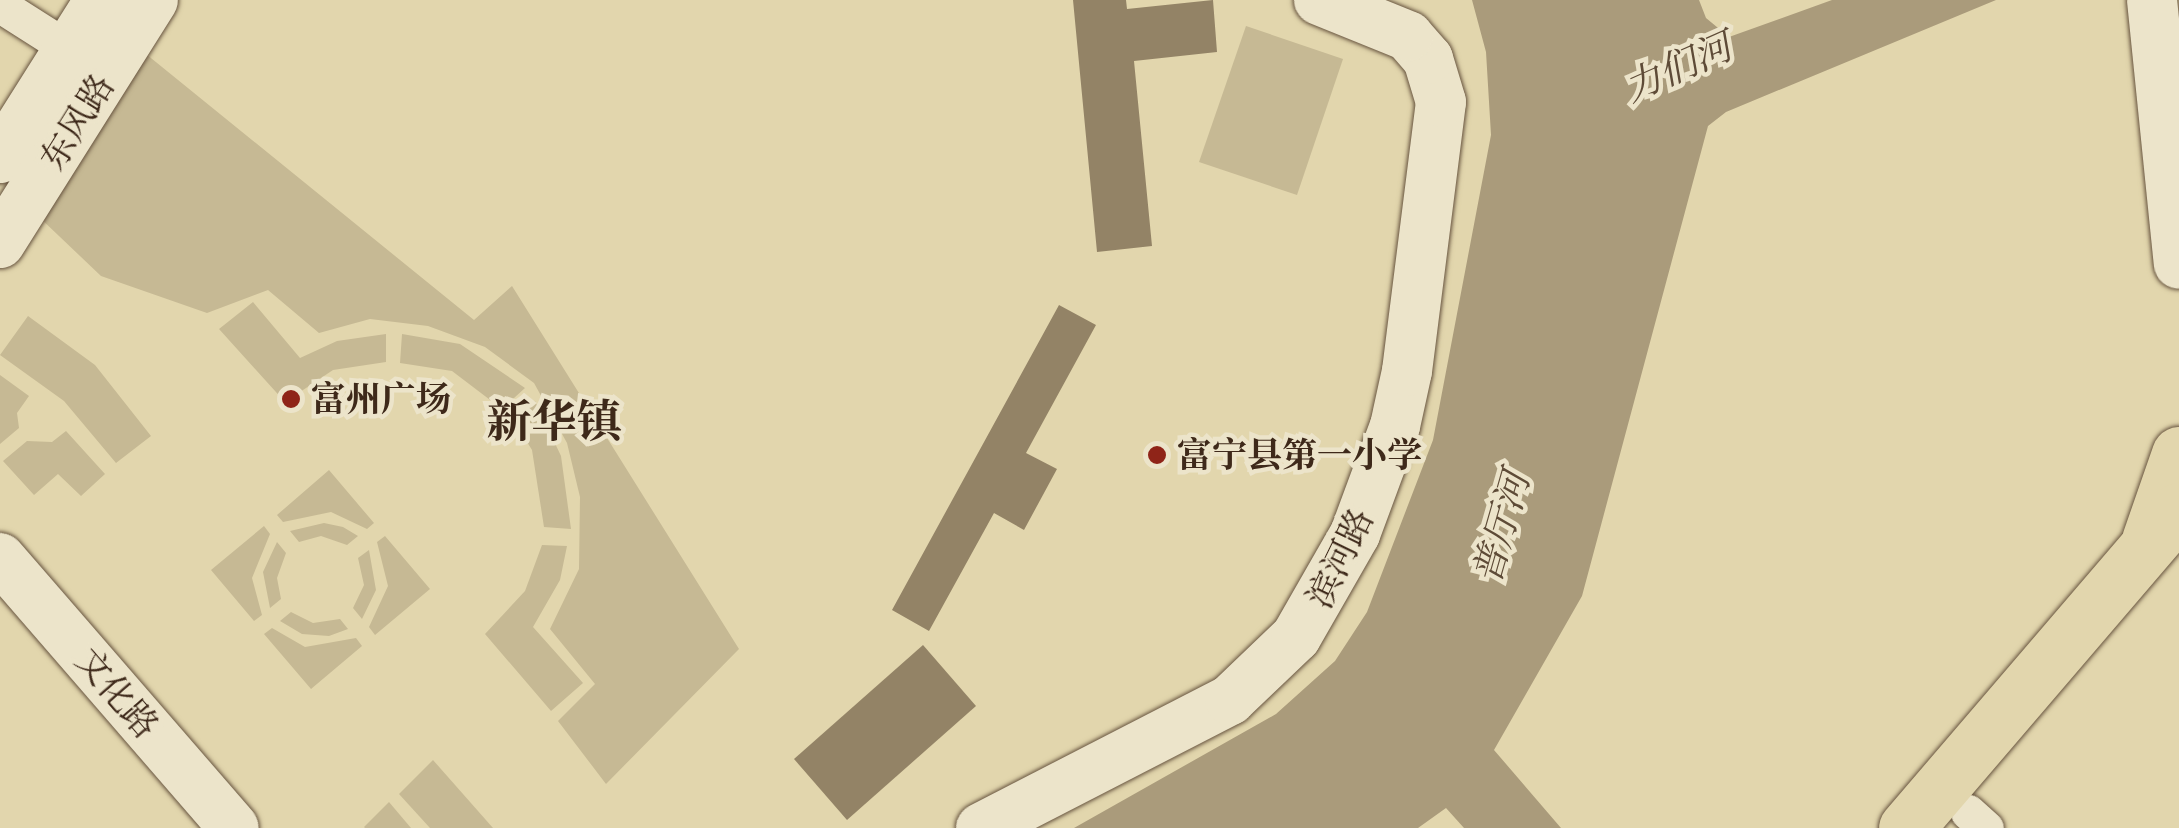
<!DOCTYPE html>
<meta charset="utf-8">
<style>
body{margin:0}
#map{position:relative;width:2179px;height:828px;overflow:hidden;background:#e2d6ad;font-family:Alegreya,"Noto Serif SC",serif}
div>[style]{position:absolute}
.green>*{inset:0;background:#c6b994}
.water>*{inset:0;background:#aa9b7b}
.building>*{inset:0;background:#938366}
.roads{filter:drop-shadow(0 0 2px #67543f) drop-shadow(0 0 2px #67543f)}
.street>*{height:35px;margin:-17.5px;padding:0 17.5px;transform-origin:17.5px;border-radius:17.5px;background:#ece4ca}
.secondary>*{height:50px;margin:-25px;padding:0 25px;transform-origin:25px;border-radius:25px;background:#ece4ca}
.primary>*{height:55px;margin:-27.5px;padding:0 27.5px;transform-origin:27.5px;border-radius:27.5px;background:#e2d6ad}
.dots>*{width:28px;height:28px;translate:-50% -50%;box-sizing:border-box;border:5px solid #ece4ca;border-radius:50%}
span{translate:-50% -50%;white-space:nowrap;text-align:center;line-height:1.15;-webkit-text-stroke:9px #ece4ca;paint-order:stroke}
.street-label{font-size:35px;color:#3e291a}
.poi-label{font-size:35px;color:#3e291a;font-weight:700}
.left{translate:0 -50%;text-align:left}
.water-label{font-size:38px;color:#5e4b37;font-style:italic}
.district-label{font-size:45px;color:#3e291a;font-weight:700}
</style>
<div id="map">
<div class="green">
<div style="clip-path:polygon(1246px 26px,1343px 59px,1297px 195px,1199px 162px)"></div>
<div style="clip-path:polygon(146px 54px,474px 320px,512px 286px,739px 649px,606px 784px,558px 721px,595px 684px,550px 629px,579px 569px,580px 497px,567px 443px,534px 383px,485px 347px,428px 326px,370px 319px,319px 333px,268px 290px,207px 313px,101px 276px,38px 216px)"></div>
<div style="clip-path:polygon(253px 302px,300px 358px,337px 341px,386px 334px,386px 362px,333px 370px,285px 402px,219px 329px)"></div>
<div style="clip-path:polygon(28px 316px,95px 365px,151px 436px,116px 463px,64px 401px,0 355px)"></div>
<div style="clip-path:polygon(402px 334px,460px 344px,525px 388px,502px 409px,452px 371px,400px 363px)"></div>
<div style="clip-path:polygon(0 375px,29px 396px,17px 413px,19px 428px,0 444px)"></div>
<div style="clip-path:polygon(535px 401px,561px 456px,571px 529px,544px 527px,532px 450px,514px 421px)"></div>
<div style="clip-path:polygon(66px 431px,105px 474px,81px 496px,58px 474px,34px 495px,3px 461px,27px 441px,52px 442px)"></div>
<div style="clip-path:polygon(329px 470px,374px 523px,367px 529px,331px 512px,283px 522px,277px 515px)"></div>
<div style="clip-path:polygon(324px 523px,343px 527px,358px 536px,347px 545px,321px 536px,299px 542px,290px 531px)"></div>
<div style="clip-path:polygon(264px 526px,270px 534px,252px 578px,262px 615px,254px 621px,211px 570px)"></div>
<div style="clip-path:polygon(385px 536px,430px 589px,375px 635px,369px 627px,388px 586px,377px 542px)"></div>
<div style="clip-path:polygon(277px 542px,286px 553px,277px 578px,281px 599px,270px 608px,263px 572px)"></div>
<div style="clip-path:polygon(542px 545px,567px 546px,560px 580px,533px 627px,583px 683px,551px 711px,485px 634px,525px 591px)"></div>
<div style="clip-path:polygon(369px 550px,376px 590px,362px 619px,353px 608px,364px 585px,358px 558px)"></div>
<div style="clip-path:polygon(291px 612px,313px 623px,340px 619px,348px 629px,329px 636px,302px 634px,280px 621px)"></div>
<div style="clip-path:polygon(272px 628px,305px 647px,356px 638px,362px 646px,311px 689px,264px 634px)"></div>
<div style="clip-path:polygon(433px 760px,493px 828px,430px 828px,399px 794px)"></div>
<div style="clip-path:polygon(389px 802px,411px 828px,365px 828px,364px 827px)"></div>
</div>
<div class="water">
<div style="clip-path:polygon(1472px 0,1699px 0,1706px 18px,1729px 37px,1832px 0,1996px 0,1726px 112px,1708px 126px,1582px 596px,1494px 750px,1561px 828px,1464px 828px,1446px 808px,1418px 828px,1074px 828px,1276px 714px,1335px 661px,1367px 612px,1433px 440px,1491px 135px,1486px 52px)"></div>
</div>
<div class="building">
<div style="clip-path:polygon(1073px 0,1126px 0,1127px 9px,1213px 0,1217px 52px,1134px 61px,1152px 246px,1097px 252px)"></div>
<div style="clip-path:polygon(1059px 305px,1096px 325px,1026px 453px,1057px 469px,1024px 530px,994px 513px,929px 631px,892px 610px)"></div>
<div style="clip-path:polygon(923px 645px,976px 706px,847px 820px,794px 759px)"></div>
</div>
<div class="roads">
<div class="street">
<div style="left:0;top:5px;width:82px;rotate:32.5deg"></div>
<div style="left:1968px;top:812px;width:24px;rotate:42deg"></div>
</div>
<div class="secondary">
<div style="left:2152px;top:0;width:265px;rotate:84.2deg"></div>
<div style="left:0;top:158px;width:187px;rotate:-57.7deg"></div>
<div style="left:0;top:243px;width:287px;rotate:-57.8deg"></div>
<div style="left:0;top:558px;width:357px;rotate:49.1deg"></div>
<div style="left:981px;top:828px;width:280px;rotate:-27.2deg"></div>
<div style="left:1230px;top:700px;width:91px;rotate:-43.7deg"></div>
<div style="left:1296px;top:637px;width:119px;rotate:-60.2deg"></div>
<div style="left:1355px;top:534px;width:115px;rotate:-69.7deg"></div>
<div style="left:1395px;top:426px;width:56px;rotate:-77.7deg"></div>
<div style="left:1407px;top:371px;width:271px;rotate:-82.8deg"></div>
<div style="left:1441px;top:102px;width:45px;rotate:-106.8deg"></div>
<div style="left:1428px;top:59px;width:30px;rotate:-131deg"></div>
<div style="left:1408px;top:36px;width:96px;rotate:-158deg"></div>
</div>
<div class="primary">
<div style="left:2149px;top:540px;width:91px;rotate:-70.8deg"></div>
<div style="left:1906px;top:828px;width:419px;rotate:-49.4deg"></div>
</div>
</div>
<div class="dots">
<div style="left:291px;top:399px;background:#8f2418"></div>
<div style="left:1157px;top:455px;background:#8f2418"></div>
</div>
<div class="street-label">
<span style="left:77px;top:122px;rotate:-58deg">东风路</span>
<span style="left:1340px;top:558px;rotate:-64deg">滨河路</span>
<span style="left:117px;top:693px;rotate:49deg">文化路</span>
</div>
<div class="poi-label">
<span class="left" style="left:311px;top:399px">富州广场</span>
<span class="left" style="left:1177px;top:455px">富宁县第一小学</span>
</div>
<div class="water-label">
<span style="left:1678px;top:68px;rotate:-24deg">力们河</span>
<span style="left:1502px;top:528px;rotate:-74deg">普厅河</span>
</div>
<div class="district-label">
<span style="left:554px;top:423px">新华镇</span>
</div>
</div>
